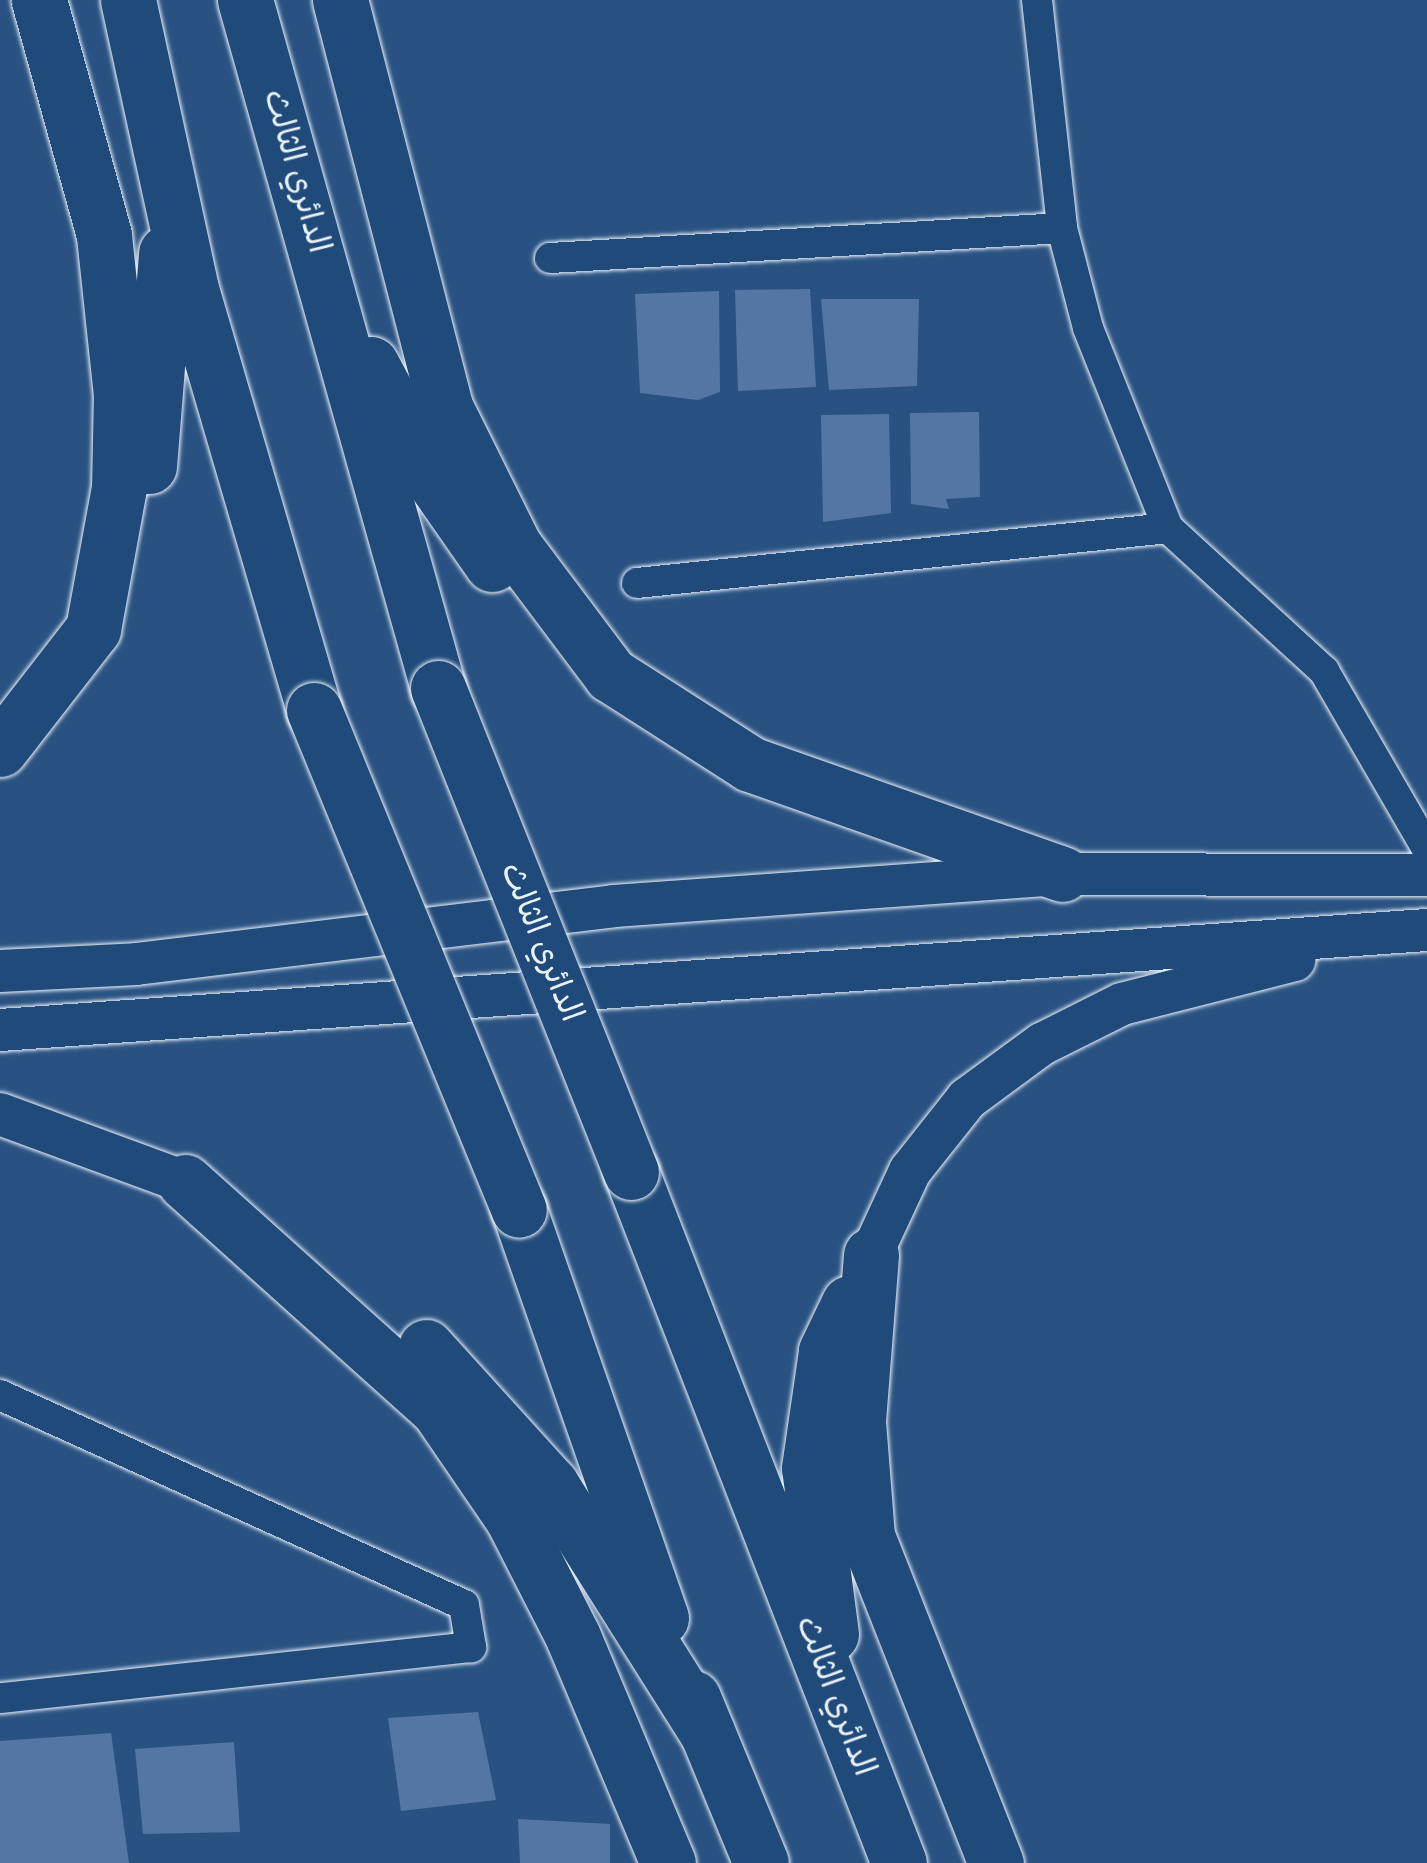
<!DOCTYPE html>
<meta charset="utf-8">
<style>
body{margin:0}
#map{position:relative;width:1427px;height:1863px;overflow:hidden;background:#295282;font-family:"Indie Flower","Playpen Sans Arabic",sans-serif}
div>[style]{position:absolute}
.building>*{inset:0;background:#5476a5}
.roads{filter:drop-shadow(0 0 2px #e8f1f8) drop-shadow(0 0 2px #e8f1f8)}
.street>*{height:30px;margin:-15px;padding:0 15px;transform-origin:15px;border-radius:15px;background:#1f4a7a}
.secondary>*{height:42px;margin:-21px;padding:0 21px;transform-origin:21px;border-radius:21px;background:#1f4a7a}
.highway>*{height:55px;margin:-27.5px;padding:0 27.5px;transform-origin:27.5px;border-radius:27.5px;background:#1f4a7a}
.bridges{filter:drop-shadow(0 0 2px #e8f1f8) drop-shadow(0 0 2px #e8f1f8)}
.highway-bridge>*{height:55px;margin:-27.5px;padding:0 27.5px;transform-origin:27.5px;border-radius:27.5px;background:#1f4a7a}
span{translate:-50% -50%;white-space:nowrap;text-align:center;line-height:1.15;-webkit-text-stroke:8px #1f4a7a;paint-order:stroke}
.street-label{font-size:32px;color:#e8f1f8}
</style>
<div id="map">
<div class="building">
<div style="clip-path:polygon(810px 289px,816px 387px,738px 391px,735px 290px)"></div>
<div style="clip-path:polygon(719px 291px,720px 392px,698px 400px,640px 393px,635px 294px)"></div>
<div style="clip-path:polygon(821px 299px,919px 299px,917px 386px,829px 390px)"></div>
<div style="clip-path:polygon(979px 412px,980px 497px,946px 499px,949px 509px,911px 504px,910px 413px)"></div>
<div style="clip-path:polygon(889px 414px,891px 513px,823px 522px,821px 415px)"></div>
<div style="clip-path:polygon(478px 1712px,496px 1800px,401px 1811px,388px 1718px)"></div>
<div style="clip-path:polygon(111px 1733px,129px 1863px,0 1863px,0 1741px)"></div>
<div style="clip-path:polygon(234px 1742px,240px 1832px,143px 1834px,135px 1749px)"></div>
<div style="clip-path:polygon(518px 1819px,610px 1824px,610px 1863px,520px 1863px)"></div>
</div>
<div class="roads">
<div class="street">
<div style="left:1037px;top:0;width:229px;rotate:83.7deg"></div>
<div style="left:1062px;top:228px;width:103px;rotate:75.4deg"></div>
<div style="left:1088px;top:328px;width:215px;rotate:68.2deg"></div>
<div style="left:1168px;top:528px;width:212px;rotate:42.5deg"></div>
<div style="left:1324px;top:671px;width:206px;rotate:59.9deg"></div>
<div style="left:550px;top:258px;width:513px;rotate:-3.35deg"></div>
<div style="left:637px;top:583px;width:534px;rotate:-5.91deg"></div>
<div style="left:0;top:1395px;width:509px;rotate:24.35deg"></div>
<div style="left:464px;top:1605px;width:43px;rotate:80.5deg"></div>
<div style="left:471px;top:1647px;width:474px;rotate:173.8deg"></div>
</div>
<div class="secondary">
<div style="left:0;top:971px;width:136px;rotate:-2.9deg"></div>
<div style="left:136px;top:964px;width:482px;rotate:-6.9deg"></div>
<div style="left:614px;top:906px;width:449px;rotate:-4.1deg"></div>
<div style="left:1062px;top:874px;width:365px;rotate:0.2deg"></div>
<div style="left:0;top:1030px;width:1430px;rotate:-4.01deg"></div>
<div style="left:0;top:1114px;width:197px;rotate:20.2deg"></div>
<div style="left:871px;top:1255px;width:93px;rotate:-65.1deg"></div>
<div style="left:910px;top:1171px;width:92px;rotate:-51.6deg"></div>
<div style="left:967px;top:1099px;width:93px;rotate:-36.3deg"></div>
<div style="left:1042px;top:1044px;width:89px;rotate:-26.6deg"></div>
<div style="left:1122px;top:1004px;width:178px;rotate:-14.3deg"></div>
</div>
<div class="highway">
<div style="left:128px;top:0;width:296px;rotate:77.7deg"></div>
<div style="left:191px;top:289px;width:439px;rotate:73.7deg"></div>
<div style="left:245px;top:0;width:715px;rotate:74.33deg"></div>
<div style="left:340px;top:0;width:423px;rotate:75.5deg"></div>
<div style="left:446px;top:409px;width:153px;rotate:63.6deg"></div>
<div style="left:514px;top:546px;width:161px;rotate:53.1deg"></div>
<div style="left:611px;top:675px;width:165px;rotate:32.6deg"></div>
<div style="left:750px;top:764px;width:331px;rotate:19.4deg"></div>
<div style="left:371px;top:364px;width:129px;rotate:61.8deg"></div>
<div style="left:432px;top:478px;width:105px;rotate:55.1deg"></div>
<div style="left:149px;top:466px;width:214px;rotate:-85.4deg"></div>
<div style="left:0;top:749px;width:152px;rotate:-52.2deg"></div>
<div style="left:93px;top:629px;width:143px;rotate:-79.6deg"></div>
<div style="left:119px;top:488px;width:93px;rotate:-88.8deg"></div>
<div style="left:121px;top:395px;width:161px;rotate:-96.1deg"></div>
<div style="left:104px;top:235px;width:244px;rotate:-105.5deg"></div>
<div style="left:631px;top:1172px;width:741px;rotate:68.8deg"></div>
<div style="left:185px;top:1182px;width:340px;rotate:41.9deg"></div>
<div style="left:438px;top:1409px;width:133px;rotate:55.7deg"></div>
<div style="left:513px;top:1519px;width:132px;rotate:63deg"></div>
<div style="left:573px;top:1637px;width:245px;rotate:67.2deg"></div>
<div style="left:519px;top:1210px;width:432px;rotate:70.8deg"></div>
<div style="left:871px;top:1255px;width:168px;rotate:94.5deg"></div>
<div style="left:858px;top:1422px;width:114px;rotate:85.5deg"></div>
<div style="left:867px;top:1536px;width:352px;rotate:68.5deg"></div>
<div style="left:426px;top:1347px;width:186px;rotate:47.8deg"></div>
<div style="left:551px;top:1485px;width:293px;rotate:57.8deg"></div>
<div style="left:831px;top:1634px;width:167px;rotate:-97.5deg"></div>
<div style="left:809px;top:1468px;width:118px;rotate:-81.7deg"></div>
<div style="left:826px;top:1351px;width:53px;rotate:-64.4deg"></div>
<div style="left:693px;top:1698px;width:178px;rotate:67.6deg"></div>
</div>
</div>
<div class="bridges">
<div class="highway-bridge">
<div style="left:438px;top:688px;width:521px;rotate:68.26deg"></div>
<div style="left:314px;top:710px;width:540px;rotate:67.71deg"></div>
</div>
</div>
<div class="street-label">
<span style="left:294px;top:172px;rotate:74deg">الدائري الثالث</span>
<span style="left:539px;top:943px;rotate:68deg">الدائري الثالث</span>
<span style="left:833px;top:1697px;rotate:69deg">الدائري الثالث</span>
</div>
</div>
